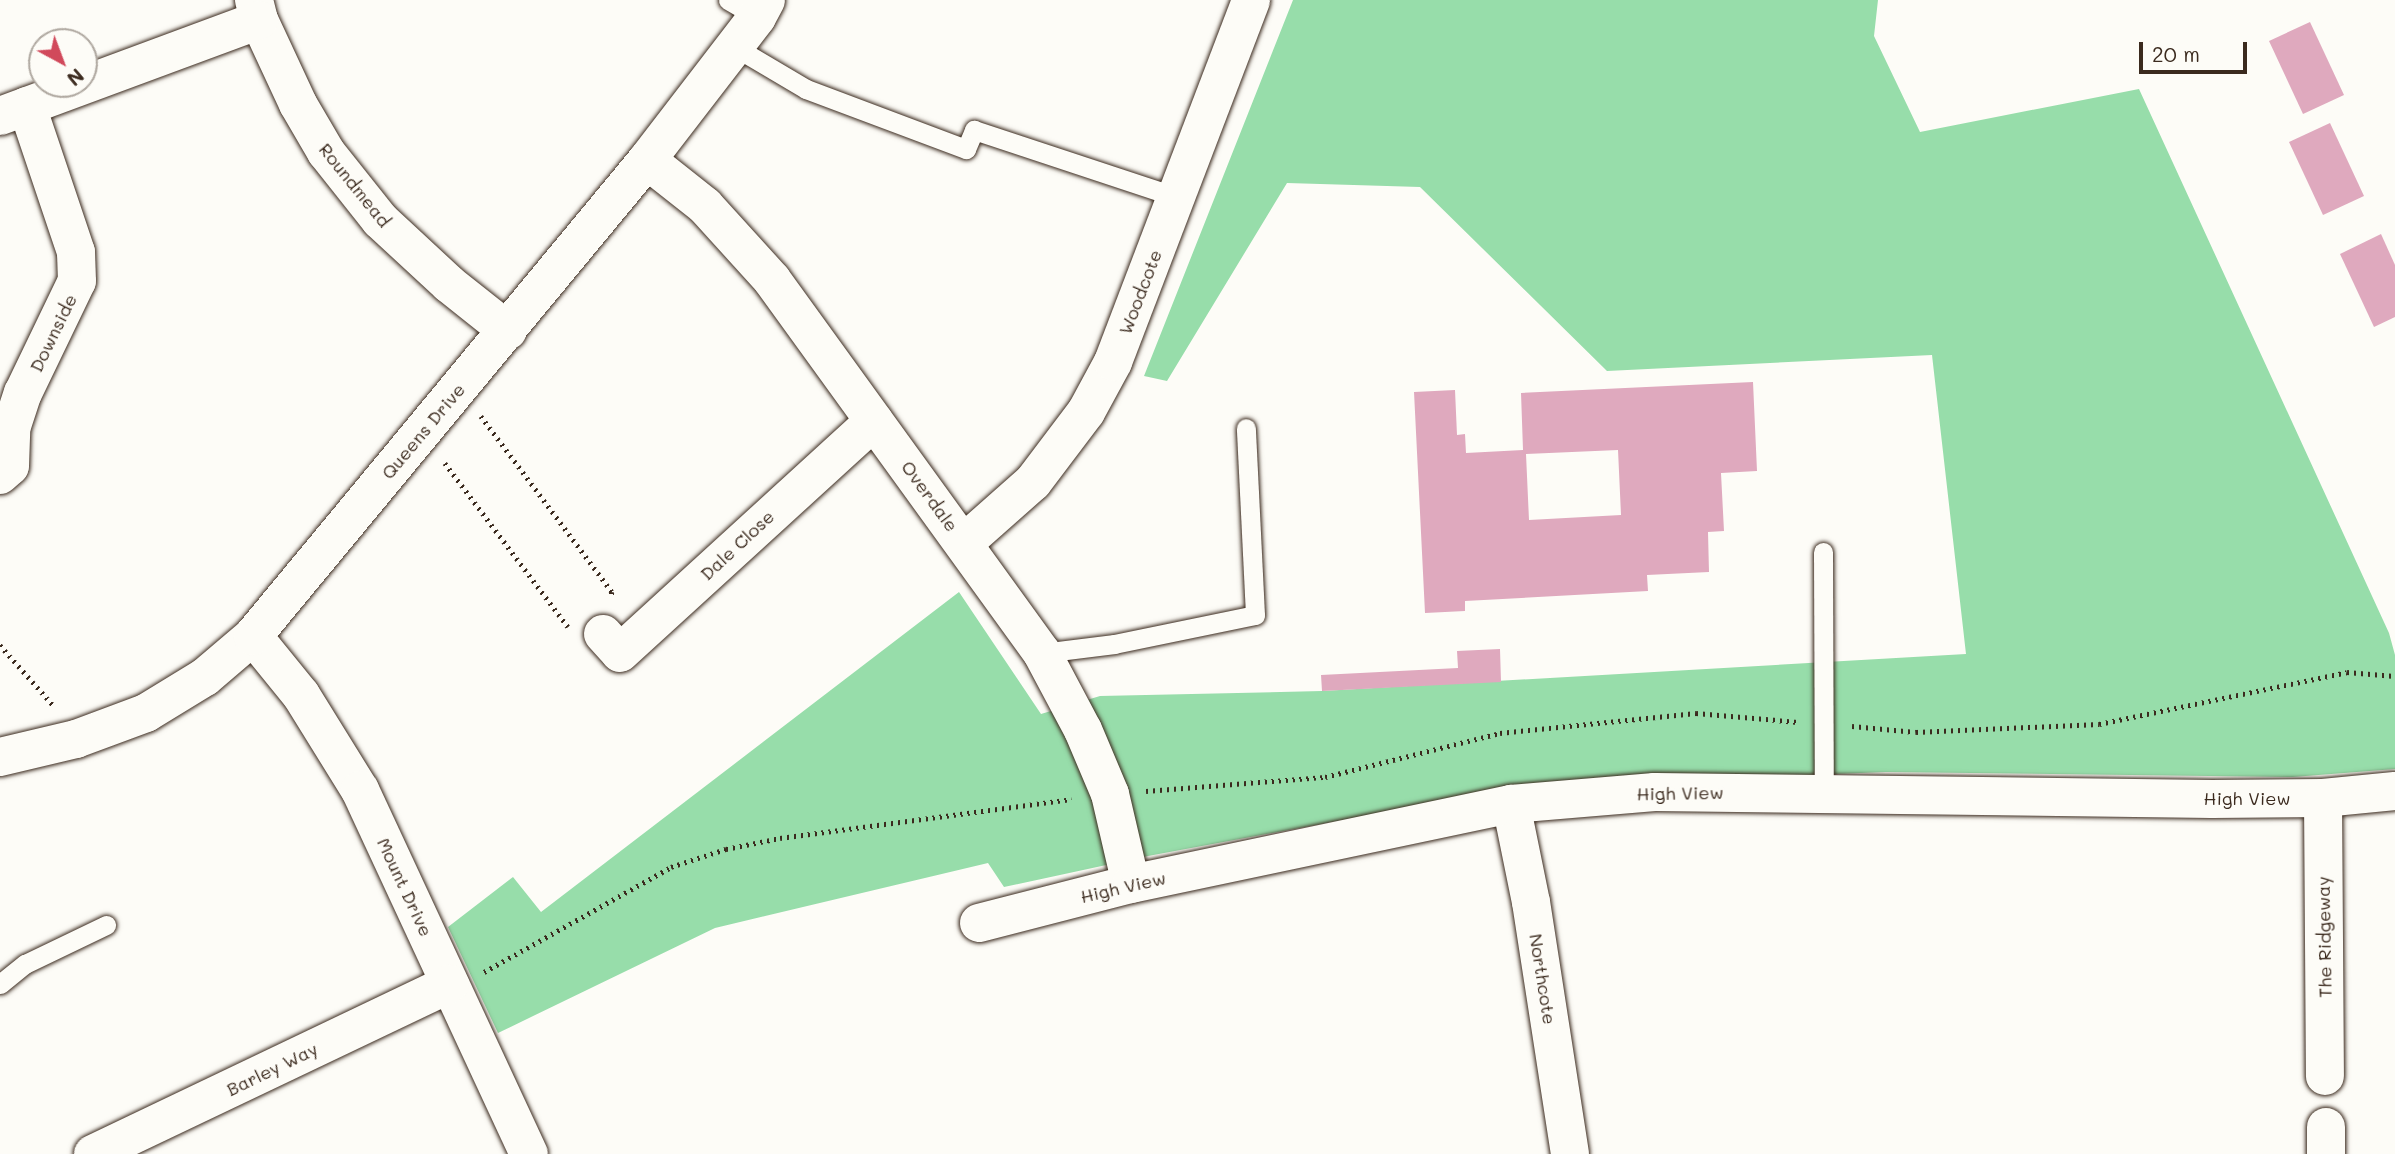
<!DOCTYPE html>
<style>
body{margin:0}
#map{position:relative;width:2395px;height:1154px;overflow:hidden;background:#fdfcf7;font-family:Mali,sans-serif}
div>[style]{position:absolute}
.green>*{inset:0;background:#97ddaa}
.building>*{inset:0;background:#dfa9be}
.path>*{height:4.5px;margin-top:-2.25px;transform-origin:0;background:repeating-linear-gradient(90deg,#3b2a1e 0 2px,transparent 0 7px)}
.roads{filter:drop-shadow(0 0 2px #3b2a1e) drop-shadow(0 0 2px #3b2a1e)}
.service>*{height:19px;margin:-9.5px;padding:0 9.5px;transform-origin:9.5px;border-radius:9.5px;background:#fdfcf7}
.minor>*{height:38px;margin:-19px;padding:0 19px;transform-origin:19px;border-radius:19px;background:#fdfcf7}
.tertiary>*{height:38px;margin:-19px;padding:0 19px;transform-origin:19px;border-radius:19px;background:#fdfcf7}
span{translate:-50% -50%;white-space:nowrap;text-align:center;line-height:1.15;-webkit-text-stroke:5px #fdfcf7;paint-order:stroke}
.street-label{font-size:18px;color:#3b2a1e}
.north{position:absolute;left:28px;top:28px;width:70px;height:70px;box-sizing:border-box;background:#fdfcf7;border:2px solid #afa8a0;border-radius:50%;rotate:139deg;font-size:19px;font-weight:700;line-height:28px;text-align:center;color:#3b2a1e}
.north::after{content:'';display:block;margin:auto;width:24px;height:32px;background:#d1495b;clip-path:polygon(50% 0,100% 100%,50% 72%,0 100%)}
.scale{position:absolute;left:2139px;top:42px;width:108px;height:32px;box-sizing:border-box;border:4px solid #3b2a1e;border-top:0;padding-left:9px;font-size:21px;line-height:24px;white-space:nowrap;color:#3b2a1e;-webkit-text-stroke:5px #fdfcf7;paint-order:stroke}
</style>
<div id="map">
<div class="green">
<div style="clip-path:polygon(1293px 0,1878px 0,1874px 36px,1920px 132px,2139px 89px,2389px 633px,2395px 655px,2395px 769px,2293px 777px,1886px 772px,1527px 786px,1148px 856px,1004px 887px,988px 863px,715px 928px,498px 1033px,448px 927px,513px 877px,541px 912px,959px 592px,1041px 714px,1100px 696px,1322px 691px,1966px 654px,1932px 355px,1607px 371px,1420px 187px,1287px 183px,1167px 381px,1144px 376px)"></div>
</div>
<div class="building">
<div style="clip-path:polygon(2310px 22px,2344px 95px,2303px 114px,2269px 41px)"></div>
<div style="clip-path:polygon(2330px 123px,2364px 196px,2323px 215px,2289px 142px)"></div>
<div style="clip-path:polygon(2381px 234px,2395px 265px,2395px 317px,2374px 327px,2340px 254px)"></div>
<div style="clip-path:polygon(evenodd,1753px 382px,1757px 471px,1721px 473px,1724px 531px,1708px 532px,1709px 572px,1647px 575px,1648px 591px,1465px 601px,1465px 611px,1425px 613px,1414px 392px,1455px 390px,1457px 435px,1465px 434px,1466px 453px,1523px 450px,1521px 393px,1753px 382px,1618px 450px,1621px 515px,1529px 520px,1526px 454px,1618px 450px)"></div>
<div style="clip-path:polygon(1500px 649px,1501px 682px,1322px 691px,1321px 675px,1458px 668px,1457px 651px)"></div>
</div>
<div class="path">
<div style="left:481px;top:416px;width:219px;rotate:53.3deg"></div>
<div style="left:612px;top:592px;width:6px;rotate:99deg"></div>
<div style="left:445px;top:463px;width:205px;rotate:53.1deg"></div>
<div style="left:0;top:645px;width:81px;rotate:48.5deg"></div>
<div style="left:1852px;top:726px;width:64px;rotate:5.4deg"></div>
<div style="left:1916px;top:732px;width:183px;rotate:-2.5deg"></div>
<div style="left:2099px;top:724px;width:253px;rotate:-11.8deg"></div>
<div style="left:2347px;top:672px;width:48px;rotate:4.8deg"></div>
<div style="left:1146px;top:791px;width:180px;rotate:-4.5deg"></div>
<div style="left:1325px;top:777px;width:180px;rotate:-14.1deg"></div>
<div style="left:1500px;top:733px;width:197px;rotate:-5.8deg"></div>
<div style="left:1696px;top:713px;width:102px;rotate:5deg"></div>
<div style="left:484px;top:972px;width:214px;rotate:-29.3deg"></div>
<div style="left:671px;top:867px;width:58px;rotate:-18.1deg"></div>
<div style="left:726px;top:849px;width:55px;rotate:-11.5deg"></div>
<div style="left:780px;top:838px;width:294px;rotate:-7.6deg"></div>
</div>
<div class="roads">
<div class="service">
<div style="left:728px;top:0;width:34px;rotate:30deg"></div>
<div style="left:735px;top:47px;width:82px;rotate:30.6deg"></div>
<div style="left:806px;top:89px;width:171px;rotate:20.6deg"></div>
<div style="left:966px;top:149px;width:21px;rotate:-67deg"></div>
<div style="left:974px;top:130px;width:213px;rotate:18.3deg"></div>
<div style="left:1823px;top:552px;width:241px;rotate:89.8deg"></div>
<div style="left:1042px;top:653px;width:73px;rotate:-7.1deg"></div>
<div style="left:1114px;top:644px;width:144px;rotate:-11.6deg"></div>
<div style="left:1255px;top:615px;width:187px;rotate:-92.8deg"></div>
<div style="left:0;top:984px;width:32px;rotate:-39deg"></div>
<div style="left:25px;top:964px;width:90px;rotate:-25.7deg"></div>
</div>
<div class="minor">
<div style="left:254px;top:0;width:21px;rotate:76deg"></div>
<div style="left:259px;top:20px;width:93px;rotate:65.1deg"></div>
<div style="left:298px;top:104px;width:56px;rotate:59.7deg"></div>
<div style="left:326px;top:152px;width:87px;rotate:51.5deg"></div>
<div style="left:380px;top:220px;width:94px;rotate:42.8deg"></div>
<div style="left:449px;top:284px;width:75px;rotate:38.5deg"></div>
<div style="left:0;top:116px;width:276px;rotate:-20.3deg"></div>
<div style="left:647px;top:160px;width:74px;rotate:38.4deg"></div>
<div style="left:705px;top:206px;width:100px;rotate:47.8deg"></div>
<div style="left:772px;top:280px;width:460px;rotate:54.1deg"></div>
<div style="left:1042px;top:653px;width:87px;rotate:62deg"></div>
<div style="left:1083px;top:730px;width:69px;rotate:67.1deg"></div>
<div style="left:1110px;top:794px;width:92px;rotate:76.9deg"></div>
<div style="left:0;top:475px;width:13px;rotate:-42deg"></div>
<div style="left:10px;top:466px;width:37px;rotate:-88deg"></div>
<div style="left:11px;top:429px;width:38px;rotate:-72deg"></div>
<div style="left:23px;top:393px;width:124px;rotate:-64.3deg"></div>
<div style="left:77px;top:281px;width:29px;rotate:-92deg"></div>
<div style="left:76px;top:252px;width:154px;rotate:-108.6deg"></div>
<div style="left:964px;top:543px;width:92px;rotate:-41.5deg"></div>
<div style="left:1033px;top:482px;width:88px;rotate:-52.9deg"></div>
<div style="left:1086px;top:412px;width:57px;rotate:-61.6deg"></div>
<div style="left:1113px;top:362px;width:387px;rotate:-69.1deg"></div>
<div style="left:603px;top:634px;width:25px;rotate:48deg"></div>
<div style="left:620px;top:653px;width:344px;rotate:-42.4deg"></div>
<div style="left:253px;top:636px;width:76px;rotate:50.9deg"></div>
<div style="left:301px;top:695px;width:112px;rotate:58.2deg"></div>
<div style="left:360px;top:790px;width:401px;rotate:65.1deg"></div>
<div style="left:2323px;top:798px;width:278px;rotate:89.6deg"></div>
<div style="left:1511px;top:804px;width:100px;rotate:78.5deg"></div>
<div style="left:1531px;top:902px;width:255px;rotate:81.2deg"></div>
<div style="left:979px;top:923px;width:157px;rotate:-14.4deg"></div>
<div style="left:1131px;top:884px;width:388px;rotate:-11.9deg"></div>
<div style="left:1511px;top:804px;width:144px;rotate:-4.8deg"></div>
<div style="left:1655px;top:792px;width:557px;rotate:0.72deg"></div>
<div style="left:2212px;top:799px;width:111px;rotate:-0.5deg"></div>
<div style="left:2323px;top:798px;width:72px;rotate:-5.6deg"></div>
<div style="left:2326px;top:1127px;width:27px;rotate:90deg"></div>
<div style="left:93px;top:1154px;width:395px;rotate:-25.5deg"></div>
</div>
<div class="tertiary">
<div style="left:0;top:757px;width:78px;rotate:-13.3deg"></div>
<div style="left:76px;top:739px;width:75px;rotate:-20.4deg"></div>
<div style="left:146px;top:713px;width:69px;rotate:-31.4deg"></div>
<div style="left:205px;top:677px;width:63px;rotate:-40.5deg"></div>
<div style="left:253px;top:636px;width:618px;rotate:-50.38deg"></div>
<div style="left:647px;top:160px;width:180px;rotate:-52.4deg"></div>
<div style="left:757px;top:17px;width:19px;rotate:-62deg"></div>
</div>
</div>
<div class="street-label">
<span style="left:355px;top:185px;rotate:51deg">Roundmead</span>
<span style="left:1140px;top:292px;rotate:-69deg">Woodcote</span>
<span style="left:53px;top:333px;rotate:-64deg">Downside</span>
<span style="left:423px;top:431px;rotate:-50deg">Queens Drive</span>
<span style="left:930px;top:496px;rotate:54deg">Overdale</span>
<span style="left:737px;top:545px;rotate:-43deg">Dale Close</span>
<span style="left:1680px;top:793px;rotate:-1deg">High View</span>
<span style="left:2247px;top:798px">High View</span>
<span style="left:405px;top:887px;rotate:65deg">Mount Drive</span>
<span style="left:1123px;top:887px;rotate:-13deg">High View</span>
<span style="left:2324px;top:937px;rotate:-91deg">The Ridgeway</span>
<span style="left:1543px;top:979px;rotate:81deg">Northcote</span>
<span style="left:272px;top:1069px;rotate:-26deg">Barley Way</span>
</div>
<div class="north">N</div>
<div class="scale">20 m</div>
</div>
